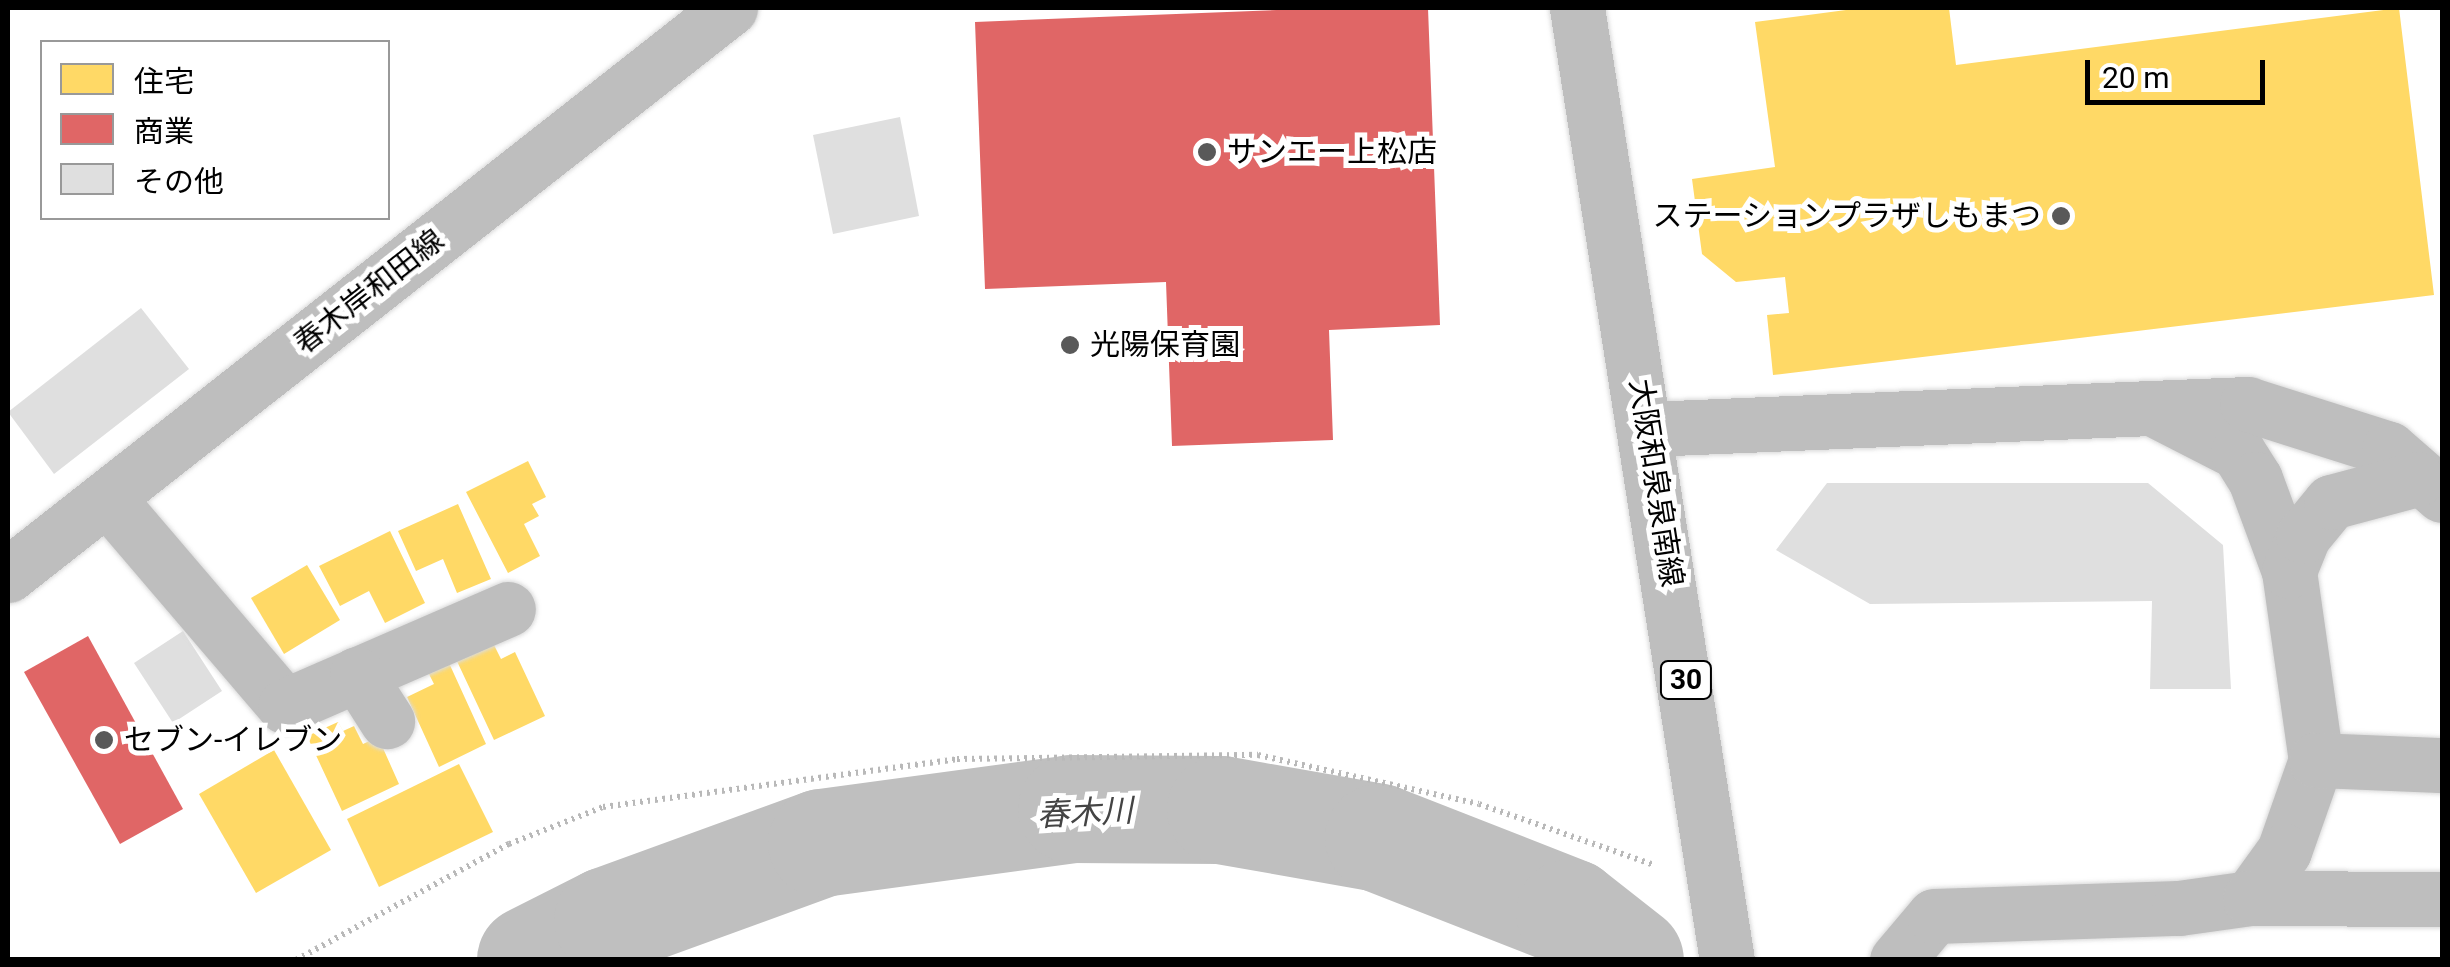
<!DOCTYPE html>
<meta charset="utf-8">
<style>
body{margin:0}
#map{position:relative;width:2450px;height:967px;overflow:hidden;background:#fff;font-family:Roboto,"Noto Sans JP",sans-serif}
div>[style]{position:absolute}
.homes>*{inset:0;background:#ffd966}
.shops>*{inset:0;background:#e06666}
.river>*{height:108px;margin:-54px;padding:0 54px;transform-origin:54px;border-radius:54px;background:#bfbfbf}
.building>*{inset:0;background:#dfdfdf}
.path>*{height:6px;margin-top:-3px;transform-origin:0;background:repeating-linear-gradient(90deg,#b9b9b9 0 2.5px,transparent 0 7.5px)}
.roads{filter:drop-shadow(0 0 2px #dbdbdb) drop-shadow(0 0 2px #dbdbdb)}
.minor>*{height:55px;margin:-27.5px;padding:0 27.5px;transform-origin:27.5px;border-radius:27.5px;background:#bebebe}
.major>*{height:55px;margin:-27.5px;padding:0 27.5px;transform-origin:27.5px;border-radius:27.5px;background:#bebebe}
.dots>*{width:28px;height:28px;translate:-50% -50%;box-sizing:border-box;border:5px solid #fff;border-radius:50%}
span{translate:-50% -50%;white-space:nowrap;text-align:center;line-height:1.15;-webkit-text-stroke:10px #fff;paint-order:stroke}
.shield-label span{padding:2px 8px;background:#fff;border:2px solid;border-radius:8px;-webkit-text-stroke-width:0}
.shield-label{font-size:28px;color:#000;font-weight:700}
.poi-label{font-size:30px;color:#000}
.left{translate:0 -50%;text-align:left}
.right{translate:-100% -50%;text-align:right}
.street-label{font-size:30px;color:#000}
.water-label{font-size:32px;color:#444;font-style:italic}
.frame{position:absolute;inset:0;border:10px solid #000;pointer-events:none}
.legend{position:absolute;left:40px;top:40px;width:350px;height:180px;box-sizing:border-box;background:#fff;border:2px solid #999;margin:0;padding:12px 18px;list-style:none;font-size:30px;color:#000}
.legend li{display:flex;align-items:center;gap:20px;height:50px}
.legend b{width:50px;border:2px solid #999}
.scale{position:absolute;left:2085px;top:60px;width:180px;height:45px;box-sizing:border-box;border:5px solid #000;border-top:0;padding-left:12px;font-size:30px;line-height:35px;white-space:nowrap;color:#000;-webkit-text-stroke:8px #fff;paint-order:stroke}
</style>
<div id="map">
<div class="homes">
<div style="clip-path:polygon(1861px 8px,1949px 8px,1956px 65px,2399px 8px,2434px 295px,1773px 375px,1767px 315px,1789px 313px,1785px 277px,1736px 282px,1702px 254px,1692px 179px,1775px 167px,1755px 22px)"></div>
<div style="clip-path:polygon(528px 461px,546px 497px,532px 504px,539px 516px,524px 524px,540px 556px,508px 573px,466px 492px)"></div>
<div style="clip-path:polygon(458px 504px,491px 579px,457px 593px,443px 559px,416px 571px,398px 531px)"></div>
<div style="clip-path:polygon(390px 531px,425px 603px,385px 623px,369px 591px,340px 606px,319px 566px)"></div>
<div style="clip-path:polygon(307px 565px,340px 620px,284px 654px,251px 598px)"></div>
<div style="clip-path:polygon(491px 639px,501px 659px,515px 652px,545px 716px,494px 740px,455px 657px)"></div>
<div style="clip-path:polygon(449px 663px,486px 744px,439px 767px,407px 697px,434px 684px,428px 672px)"></div>
<div style="clip-path:polygon(338px 722px,343px 731px,354px 726px,363px 744px,378px 737px,399px 784px,342px 811px,307px 736px)"></div>
<div style="clip-path:polygon(274px 750px,331px 850px,256px 893px,199px 794px)"></div>
<div style="clip-path:polygon(459px 764px,493px 832px,379px 887px,347px 819px)"></div>
</div>
<div class="shops">
<div style="clip-path:polygon(1328px 8px,1428px 8px,1440px 325px,1329px 330px,1333px 440px,1172px 446px,1166px 282px,985px 289px,975px 22px)"></div>
<div style="clip-path:polygon(88px 636px,183px 809px,120px 844px,24px 672px)"></div>
</div>
<div class="river">
<div style="left:531px;top:960px;width:86px;rotate:-26.9deg"></div>
<div style="left:608px;top:921px;width:228px;rotate:-20deg"></div>
<div style="left:822px;top:843px;width:252px;rotate:-7.7deg"></div>
<div style="left:1072px;top:809px;width:149px;rotate:0.4deg"></div>
<div style="left:1221px;top:810px;width:160px;rotate:10deg"></div>
<div style="left:1379px;top:838px;width:205px;rotate:21.4deg"></div>
<div style="left:1570px;top:913px;width:76px;rotate:38.1deg"></div>
</div>
<div class="building">
<div style="clip-path:polygon(900px 117px,919px 216px,833px 234px,813px 135px)"></div>
<div style="clip-path:polygon(141px 308px,189px 369px,54px 474px,8px 412px)"></div>
<div style="clip-path:polygon(1827px 483px,2148px 483px,2223px 545px,2231px 689px,2150px 689px,2152px 601px,1870px 604px,1776px 550px)"></div>
<div style="clip-path:polygon(183px 631px,222px 691px,173px 723px,134px 663px)"></div>
</div>
<div class="path">
<div style="left:296px;top:960px;width:243px;rotate:-28.6deg"></div>
<div style="left:509px;top:844px;width:101px;rotate:-21.5deg"></div>
<div style="left:603px;top:807px;width:357px;rotate:-7.7deg"></div>
<div style="left:957px;top:759px;width:301px;rotate:-0.8deg"></div>
<div style="left:1258px;top:755px;width:226px;rotate:12.5deg"></div>
<div style="left:1479px;top:804px;width:185px;rotate:19.2deg"></div>
</div>
<div class="roads">
<div class="minor">
<div style="left:2158px;top:411px;width:90px;rotate:27.1deg"></div>
<div style="left:2238px;top:452px;width:32px;rotate:58deg"></div>
<div style="left:2255px;top:479px;width:98px;rotate:69.7deg"></div>
<div style="left:2289px;top:571px;width:191px;rotate:81.9deg"></div>
<div style="left:2316px;top:760px;width:96px;rotate:109.4deg"></div>
<div style="left:2284px;top:851px;width:58px;rotate:125.9deg"></div>
<div style="left:1648px;top:429px;width:600px;rotate:-2.39deg"></div>
<div style="left:2247px;top:404px;width:149px;rotate:17.6deg"></div>
<div style="left:2389px;top:449px;width:70px;rotate:41deg"></div>
<div style="left:108px;top:499px;width:272px;rotate:49.5deg"></div>
<div style="left:285px;top:706px;width:243px;rotate:-23.5deg"></div>
<div style="left:2289px;top:571px;width:38px;rotate:-68deg"></div>
<div style="left:2303px;top:536px;width:44px;rotate:-50.5deg"></div>
<div style="left:2331px;top:502px;width:89px;rotate:-15deg"></div>
<div style="left:357px;top:674px;width:56px;rotate:57.4deg"></div>
<div style="left:2316px;top:760px;width:126px;rotate:2.3deg"></div>
<div style="left:1897px;top:960px;width:57px;rotate:-49.9deg"></div>
<div style="left:1934px;top:916px;width:245px;rotate:-1.9deg"></div>
<div style="left:2179px;top:908px;width:72px;rotate:-8deg"></div>
<div style="left:2250px;top:898px;width:192px;rotate:0.3deg"></div>
</div>
<div class="major">
<div style="left:1577px;top:8px;width:964px;rotate:81.05deg"></div>
<div style="left:8px;top:575px;width:918px;rotate:-38.14deg"></div>
</div>
</div>
<div class="dots">
<div style="left:1207px;top:152px;background:#595959"></div>
<div style="left:2061px;top:216px;background:#595959"></div>
<div style="left:1070px;top:345px;background:#595959"></div>
<div style="left:104px;top:740px;background:#595959"></div>
</div>
<div class="shield-label">
<span style="left:1686px;top:680px">30</span>
</div>
<div class="poi-label">
<span class="left" style="left:1227px;top:152px">サンエー上松店</span>
<span class="right" style="left:2041px;top:216px">ステーションプラザしもまつ</span>
<span class="left" style="left:1090px;top:345px">光陽保育園</span>
<span class="left" style="left:124px;top:740px">セブン-イレブン</span>
</div>
<div class="street-label">
<span style="left:369px;top:292px;rotate:-38deg">春木岸和田線</span>
<span style="left:1656px;top:483px;rotate:81deg">大阪和泉泉南線</span>
</div>
<div class="water-label">
<span style="left:1085px;top:813px;rotate:-3deg">春木川</span>
</div>
<div class="frame"></div>
<ul class="legend">
<li><b style="height:28px;background:#ffd966"></b>住宅</li>
<li><b style="height:28px;background:#e06666"></b>商業</li>
<li><b style="height:28px;background:#dfdfdf"></b>その他</li>
</ul>
<div class="scale">20 m</div>
</div>
